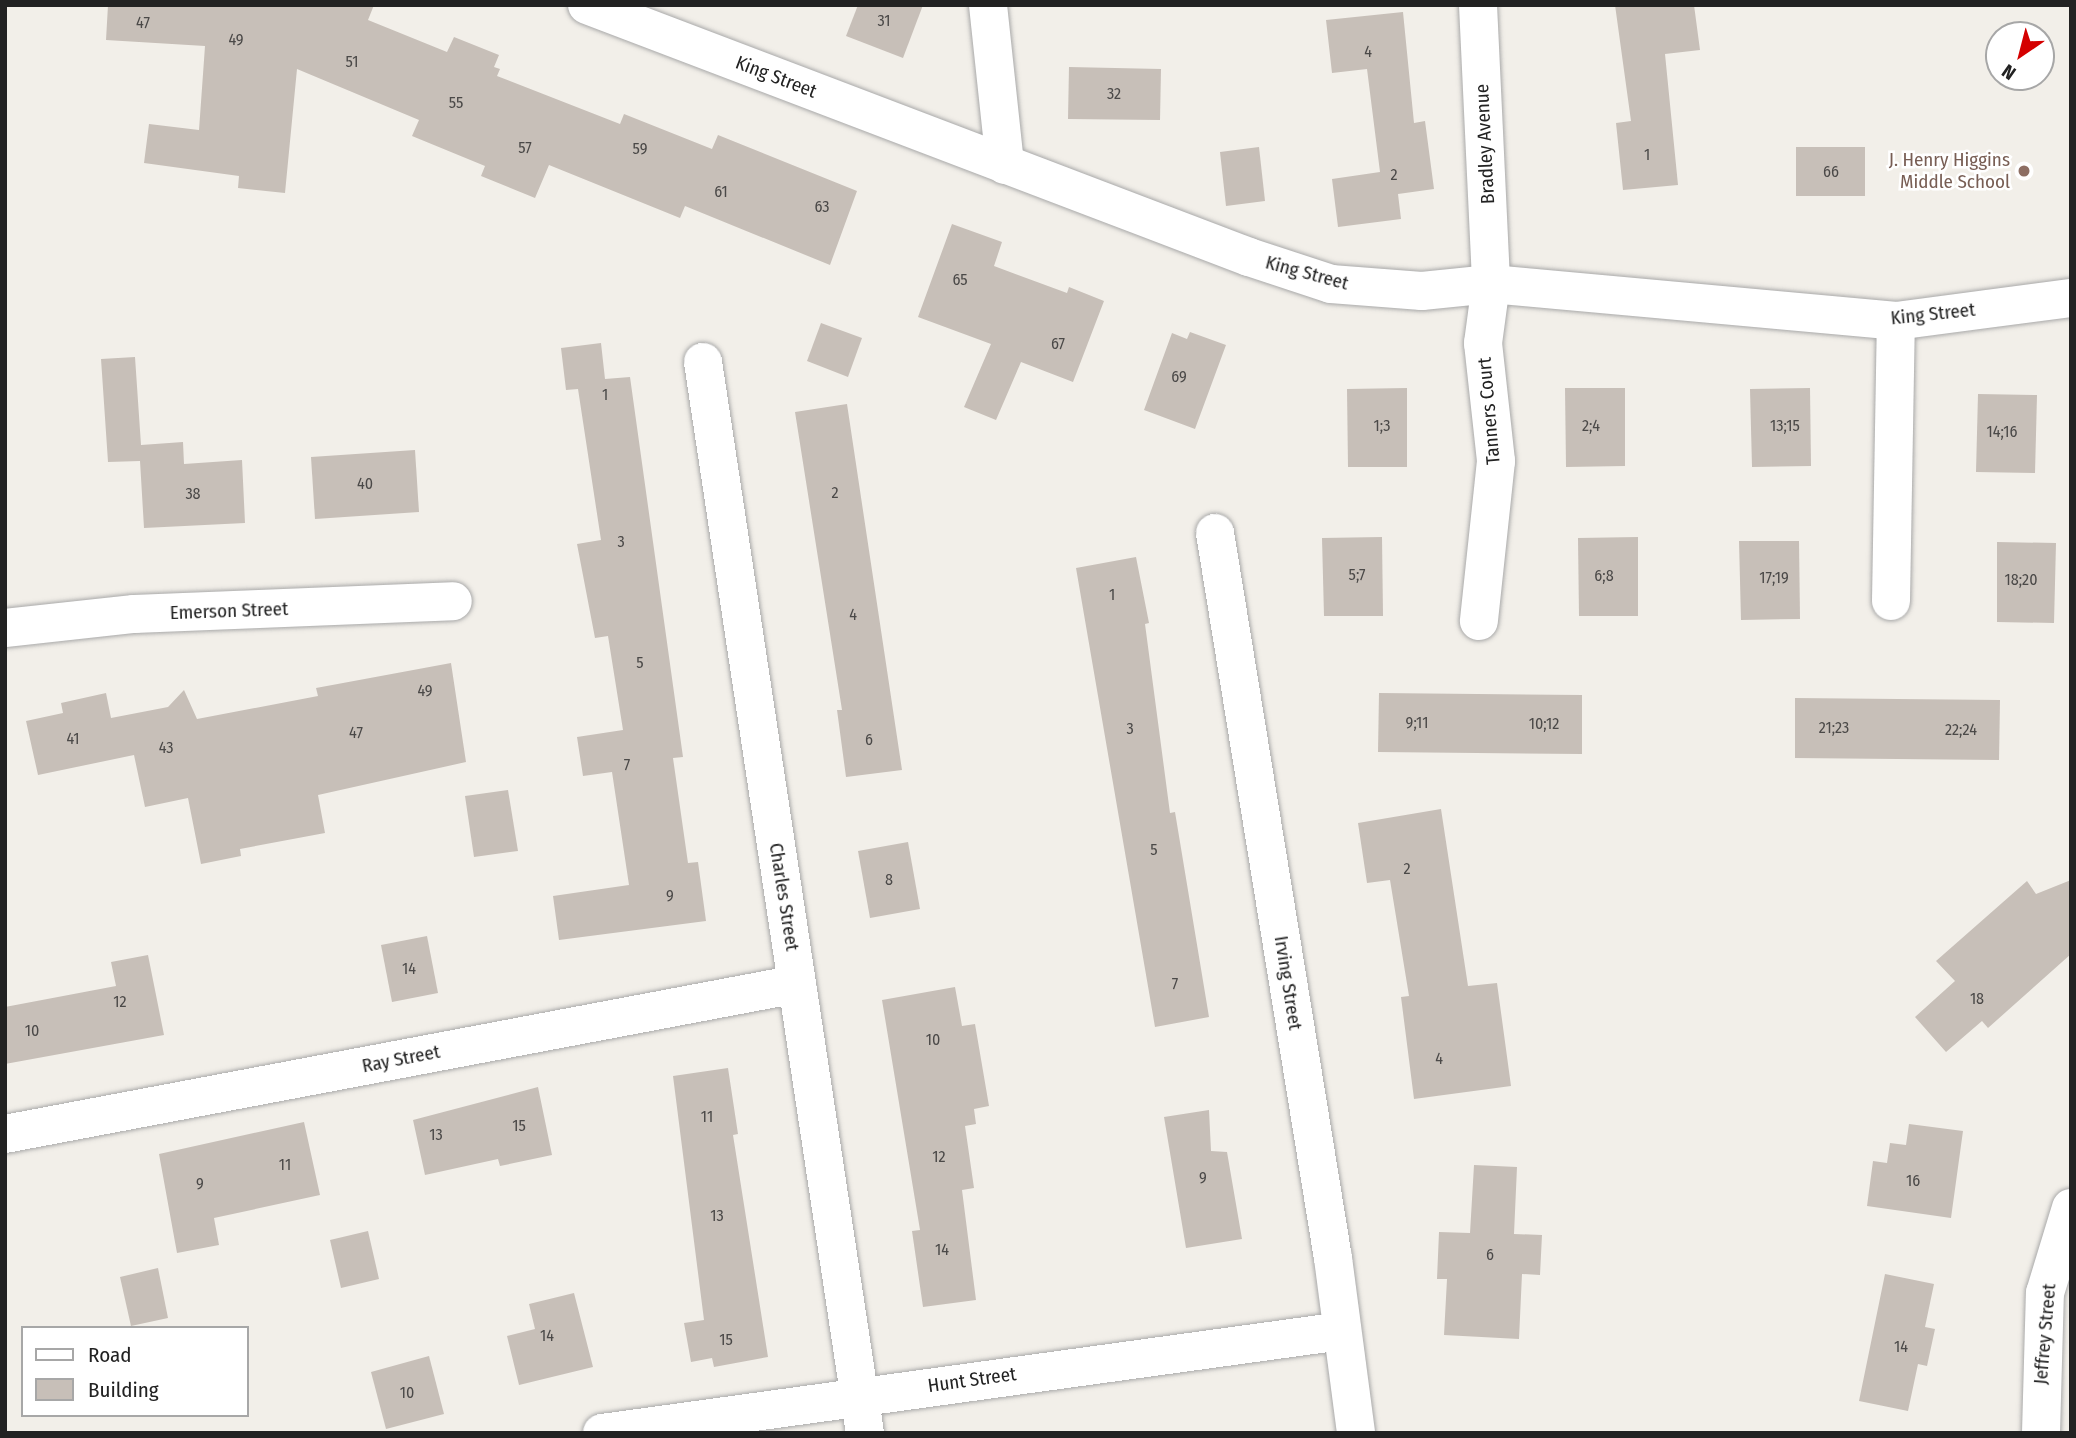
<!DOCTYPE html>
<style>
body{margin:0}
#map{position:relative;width:2076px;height:1438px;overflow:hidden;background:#f2efe9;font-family:"Fira Sans Condensed",sans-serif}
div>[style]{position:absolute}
.building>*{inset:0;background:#c7bfb8}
.roads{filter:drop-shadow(0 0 2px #a9a9a9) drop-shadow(0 0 2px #a9a9a9)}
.street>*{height:38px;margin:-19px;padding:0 19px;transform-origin:19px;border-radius:19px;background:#fff}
.dots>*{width:19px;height:19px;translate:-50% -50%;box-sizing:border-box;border:4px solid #fff;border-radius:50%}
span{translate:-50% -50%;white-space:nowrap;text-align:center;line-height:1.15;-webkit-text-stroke:5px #fff;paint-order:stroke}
.number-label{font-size:16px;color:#4b4948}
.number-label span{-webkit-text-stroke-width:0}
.street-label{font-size:19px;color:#222}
.education-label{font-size:19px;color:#785e54}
.right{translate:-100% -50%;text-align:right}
.frame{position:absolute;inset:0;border:7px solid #222;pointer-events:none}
.legend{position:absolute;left:21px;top:1326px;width:228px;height:91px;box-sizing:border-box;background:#fff;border:2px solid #a7a7a7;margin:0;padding:9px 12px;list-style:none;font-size:21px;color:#222}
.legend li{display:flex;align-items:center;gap:14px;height:35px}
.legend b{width:35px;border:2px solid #a7a7a7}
.north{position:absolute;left:1985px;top:21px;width:70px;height:70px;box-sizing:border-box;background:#fff;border:2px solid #a7a7a7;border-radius:50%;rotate:215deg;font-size:19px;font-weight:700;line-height:28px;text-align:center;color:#222}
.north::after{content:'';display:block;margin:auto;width:24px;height:32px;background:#d40000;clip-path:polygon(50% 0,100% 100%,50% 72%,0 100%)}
</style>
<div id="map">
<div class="building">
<div style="clip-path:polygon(108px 5px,374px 5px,368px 20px,447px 52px,454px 37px,499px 55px,494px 67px,500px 69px,497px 76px,620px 124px,624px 114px,712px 149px,718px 135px,857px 191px,830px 265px,685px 206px,680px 218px,549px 165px,535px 198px,481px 176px,485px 166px,412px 136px,419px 120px,297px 69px,285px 193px,238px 188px,239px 176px,144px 163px,149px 124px,199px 130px,205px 46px,106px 40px)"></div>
<div style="clip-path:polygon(858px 5px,923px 5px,903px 58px,846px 36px)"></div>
<div style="clip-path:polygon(1615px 5px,1694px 5px,1700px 50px,1665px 54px,1678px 185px,1623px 190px,1616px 123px,1631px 121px)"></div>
<div style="clip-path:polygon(1403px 12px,1414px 123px,1425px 121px,1434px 189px,1398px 194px,1401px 219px,1338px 227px,1332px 179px,1380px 172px,1367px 69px,1332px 73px,1326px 20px)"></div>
<div style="clip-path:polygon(1069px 67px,1161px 69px,1160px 120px,1068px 119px)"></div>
<div style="clip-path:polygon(1259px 147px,1265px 201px,1226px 206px,1220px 152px)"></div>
<div style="clip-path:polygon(1796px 147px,1865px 147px,1865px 196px,1796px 196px)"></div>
<div style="clip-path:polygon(952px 224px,1002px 242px,994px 266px,1067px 293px,1069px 287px,1104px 301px,1073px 382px,1021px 362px,996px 420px,964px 407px,991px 344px,918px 317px)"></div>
<div style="clip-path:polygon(821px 323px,862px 338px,848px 377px,807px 361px)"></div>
<div style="clip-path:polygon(1190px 332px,1226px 345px,1195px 429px,1144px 410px,1172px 333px,1187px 339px)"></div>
<div style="clip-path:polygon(601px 343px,605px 379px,630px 377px,683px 757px,673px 758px,688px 863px,698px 862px,706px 921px,559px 940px,553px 896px,629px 885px,612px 772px,583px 776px,577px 737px,623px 730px,608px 636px,595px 638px,577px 544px,601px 540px,578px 389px,566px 390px,561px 348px)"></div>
<div style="clip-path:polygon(135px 357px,141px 445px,183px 442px,184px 464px,242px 460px,245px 523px,144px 528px,140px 461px,108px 462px,101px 359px)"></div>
<div style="clip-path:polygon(1407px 388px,1407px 467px,1348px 467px,1347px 389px)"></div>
<div style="clip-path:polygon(1565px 388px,1625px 388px,1625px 466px,1566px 467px)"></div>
<div style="clip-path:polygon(1810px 388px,1811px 466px,1752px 467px,1750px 389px)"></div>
<div style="clip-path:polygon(1978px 394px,2037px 395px,2035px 473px,1976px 472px)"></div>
<div style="clip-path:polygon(847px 404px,902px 770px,846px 777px,837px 710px,842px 710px,795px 412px)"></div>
<div style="clip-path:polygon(415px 450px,419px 512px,315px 519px,311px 457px)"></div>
<div style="clip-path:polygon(1382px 537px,1383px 616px,1324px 616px,1322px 538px)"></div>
<div style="clip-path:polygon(1638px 537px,1638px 616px,1579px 616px,1578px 538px)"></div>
<div style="clip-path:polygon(1739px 541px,1799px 541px,1800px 619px,1741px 620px)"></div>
<div style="clip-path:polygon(1997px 542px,2056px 543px,2054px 623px,1997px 622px)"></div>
<div style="clip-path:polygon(1136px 557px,1149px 623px,1145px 624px,1170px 813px,1175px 812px,1209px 1017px,1155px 1027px,1076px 568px)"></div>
<div style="clip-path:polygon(451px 663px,466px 762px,318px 795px,325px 833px,240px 849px,241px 856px,201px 864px,188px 798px,145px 807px,134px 755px,38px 775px,26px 721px,63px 713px,61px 703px,106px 693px,111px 718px,168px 707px,184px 690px,197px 719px,318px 696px,316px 688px)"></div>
<div style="clip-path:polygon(1379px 693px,1582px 695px,1582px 754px,1378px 752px)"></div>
<div style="clip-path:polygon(1795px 698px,2000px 700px,1999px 760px,1795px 758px)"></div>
<div style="clip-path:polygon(508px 790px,518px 851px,474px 857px,465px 796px)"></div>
<div style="clip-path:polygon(1441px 809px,1468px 986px,1497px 983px,1511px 1086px,1414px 1099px,1401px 997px,1409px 996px,1390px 880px,1367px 883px,1358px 823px)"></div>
<div style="clip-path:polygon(908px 842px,920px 909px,870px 918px,858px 851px)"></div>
<div style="clip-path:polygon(2071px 880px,2071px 954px,1988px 1028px,1982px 1021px,1946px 1052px,1915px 1017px,1955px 981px,1936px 961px,2027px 881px,2036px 894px)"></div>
<div style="clip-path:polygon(427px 936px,438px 993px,392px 1002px,381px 945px)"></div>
<div style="clip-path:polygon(148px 955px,164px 1035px,5px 1064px,5px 1007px,116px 986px,111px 962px)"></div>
<div style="clip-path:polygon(955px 987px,962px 1026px,975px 1024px,989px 1106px,974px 1109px,976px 1124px,965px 1126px,974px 1188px,962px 1190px,976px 1300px,923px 1307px,912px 1231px,920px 1230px,882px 1000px)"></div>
<div style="clip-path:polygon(728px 1068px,738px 1134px,733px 1135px,768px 1357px,714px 1367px,712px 1358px,691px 1362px,684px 1323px,704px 1320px,673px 1076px)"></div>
<div style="clip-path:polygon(538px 1087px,552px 1155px,500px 1166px,498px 1159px,425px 1175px,413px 1120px)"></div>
<div style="clip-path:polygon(1209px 1110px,1211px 1151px,1227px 1152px,1242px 1239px,1186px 1248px,1164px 1117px)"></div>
<div style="clip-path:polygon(304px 1122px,320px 1195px,214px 1218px,219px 1245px,177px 1253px,159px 1154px)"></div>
<div style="clip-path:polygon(1909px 1124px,1963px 1131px,1951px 1218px,1867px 1206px,1873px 1161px,1887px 1163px,1890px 1143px,1906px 1145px)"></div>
<div style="clip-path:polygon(1474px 1165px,1517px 1167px,1514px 1234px,1542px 1235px,1540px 1275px,1522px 1274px,1519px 1339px,1444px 1335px,1447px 1279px,1437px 1279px,1439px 1232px,1470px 1233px)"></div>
<div style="clip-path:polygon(368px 1231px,379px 1279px,341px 1288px,330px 1240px)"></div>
<div style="clip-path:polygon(158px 1268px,168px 1318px,131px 1326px,120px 1277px)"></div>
<div style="clip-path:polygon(1885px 1274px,1934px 1284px,1925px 1327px,1935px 1329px,1927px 1366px,1918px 1364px,1908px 1411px,1859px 1401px)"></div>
<div style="clip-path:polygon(574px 1293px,593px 1367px,519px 1385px,507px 1336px,535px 1329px,529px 1304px)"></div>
<div style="clip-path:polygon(429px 1356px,444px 1414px,386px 1429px,371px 1372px)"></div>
</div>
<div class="roads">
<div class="street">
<div style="left:587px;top:5px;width:708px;rotate:20.84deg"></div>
<div style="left:1249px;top:257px;width:86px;rotate:18.2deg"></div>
<div style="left:1331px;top:284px;width:91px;rotate:4.4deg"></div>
<div style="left:1422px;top:291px;width:69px;rotate:-5.8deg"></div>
<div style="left:1491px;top:284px;width:407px;rotate:5.2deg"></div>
<div style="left:1896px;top:321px;width:177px;rotate:-7.5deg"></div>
<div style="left:988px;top:5px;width:161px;rotate:83.9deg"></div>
<div style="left:1478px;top:5px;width:279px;rotate:87.3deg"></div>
<div style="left:1491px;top:284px;width:60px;rotate:97.7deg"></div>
<div style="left:1483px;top:343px;width:119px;rotate:83.7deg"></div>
<div style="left:1496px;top:461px;width:161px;rotate:96.1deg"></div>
<div style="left:703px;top:362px;width:1083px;rotate:81.4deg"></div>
<div style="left:1215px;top:533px;width:735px;rotate:80.76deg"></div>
<div style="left:1333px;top:1258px;width:177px;rotate:82.5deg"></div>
<div style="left:1891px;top:601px;width:280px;rotate:-89deg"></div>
<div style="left:5px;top:628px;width:130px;rotate:-6.2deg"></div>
<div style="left:134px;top:614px;width:319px;rotate:-2.3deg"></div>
<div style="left:5px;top:1134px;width:806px;rotate:-10.72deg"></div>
<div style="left:602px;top:1433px;width:747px;rotate:-7.85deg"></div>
<div style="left:2041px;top:1433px;width:140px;rotate:-88.4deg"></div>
<div style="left:2045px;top:1293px;width:89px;rotate:-73deg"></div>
</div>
</div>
<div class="dots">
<div style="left:2024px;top:171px;background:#8d6e63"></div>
</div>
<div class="number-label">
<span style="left:884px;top:21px">31</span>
<span style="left:143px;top:23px">47</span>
<span style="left:236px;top:40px">49</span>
<span style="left:1368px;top:52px">4</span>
<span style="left:352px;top:62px">51</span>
<span style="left:1114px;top:94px">32</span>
<span style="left:456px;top:103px">55</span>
<span style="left:525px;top:148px">57</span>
<span style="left:640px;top:149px">59</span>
<span style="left:1647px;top:155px">1</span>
<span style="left:1831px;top:172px">66</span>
<span style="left:1394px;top:175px">2</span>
<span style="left:721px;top:192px">61</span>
<span style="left:822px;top:207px">63</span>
<span style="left:960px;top:280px">65</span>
<span style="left:1058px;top:344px">67</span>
<span style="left:1179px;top:377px">69</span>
<span style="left:605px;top:395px">1</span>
<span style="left:1382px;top:426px">1;3</span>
<span style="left:1591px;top:426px">2;4</span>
<span style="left:1785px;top:426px">13;15</span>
<span style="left:2002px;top:432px">14;16</span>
<span style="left:365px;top:484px">40</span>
<span style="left:835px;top:493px">2</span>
<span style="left:193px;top:494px">38</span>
<span style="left:621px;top:542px">3</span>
<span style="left:1357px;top:575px">5;7</span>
<span style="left:1604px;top:576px">6;8</span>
<span style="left:1774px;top:578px">17;19</span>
<span style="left:2021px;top:580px">18;20</span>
<span style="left:1112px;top:595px">1</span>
<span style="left:853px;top:615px">4</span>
<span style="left:640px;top:663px">5</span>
<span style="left:425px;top:691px">49</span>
<span style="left:1417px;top:723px">9;11</span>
<span style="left:1544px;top:724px">10;12</span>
<span style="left:1834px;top:728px">21;23</span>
<span style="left:1130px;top:729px">3</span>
<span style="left:1961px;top:730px">22;24</span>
<span style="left:356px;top:733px">47</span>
<span style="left:73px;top:739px">41</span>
<span style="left:869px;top:740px">6</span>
<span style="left:166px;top:748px">43</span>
<span style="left:627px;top:765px">7</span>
<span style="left:1154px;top:850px">5</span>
<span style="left:1407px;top:869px">2</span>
<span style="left:889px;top:880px">8</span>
<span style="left:670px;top:896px">9</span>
<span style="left:409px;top:969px">14</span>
<span style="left:1175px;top:984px">7</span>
<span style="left:1977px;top:999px">18</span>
<span style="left:120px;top:1002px">12</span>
<span style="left:32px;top:1031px">10</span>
<span style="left:933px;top:1040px">10</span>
<span style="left:1439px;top:1059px">4</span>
<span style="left:707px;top:1117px">11</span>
<span style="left:519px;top:1126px">15</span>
<span style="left:436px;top:1135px">13</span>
<span style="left:939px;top:1157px">12</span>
<span style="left:285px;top:1165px">11</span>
<span style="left:1203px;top:1178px">9</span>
<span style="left:1913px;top:1181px">16</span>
<span style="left:200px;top:1184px">9</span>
<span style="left:717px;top:1216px">13</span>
<span style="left:942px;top:1250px">14</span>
<span style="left:1490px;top:1255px">6</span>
<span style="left:547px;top:1336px">14</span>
<span style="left:726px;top:1340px">15</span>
<span style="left:1901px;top:1347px">14</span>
<span style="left:407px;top:1393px">10</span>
</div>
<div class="street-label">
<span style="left:776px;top:77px;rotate:21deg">King Street</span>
<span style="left:1485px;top:144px;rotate:-93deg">Bradley Avenue</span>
<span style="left:1307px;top:273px;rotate:15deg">King Street</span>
<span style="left:1933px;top:314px;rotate:-6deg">King Street</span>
<span style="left:1489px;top:411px;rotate:-95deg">Tanners Court</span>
<span style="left:229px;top:611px;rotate:-2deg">Emerson Street</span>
<span style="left:784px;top:897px;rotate:81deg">Charles Street</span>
<span style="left:1288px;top:983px;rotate:81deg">Irving Street</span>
<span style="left:401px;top:1059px;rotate:-11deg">Ray Street</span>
<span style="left:2045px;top:1334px;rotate:-85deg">Jeffrey Street</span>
<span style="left:972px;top:1380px;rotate:-8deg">Hunt Street</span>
</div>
<div class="education-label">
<span class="right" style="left:2010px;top:171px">J. Henry Higgins<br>Middle School</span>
</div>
<div class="frame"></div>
<ul class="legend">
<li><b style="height:9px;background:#fff"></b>Road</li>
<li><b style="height:19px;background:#c7bfb8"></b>Building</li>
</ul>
<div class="north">N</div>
</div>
